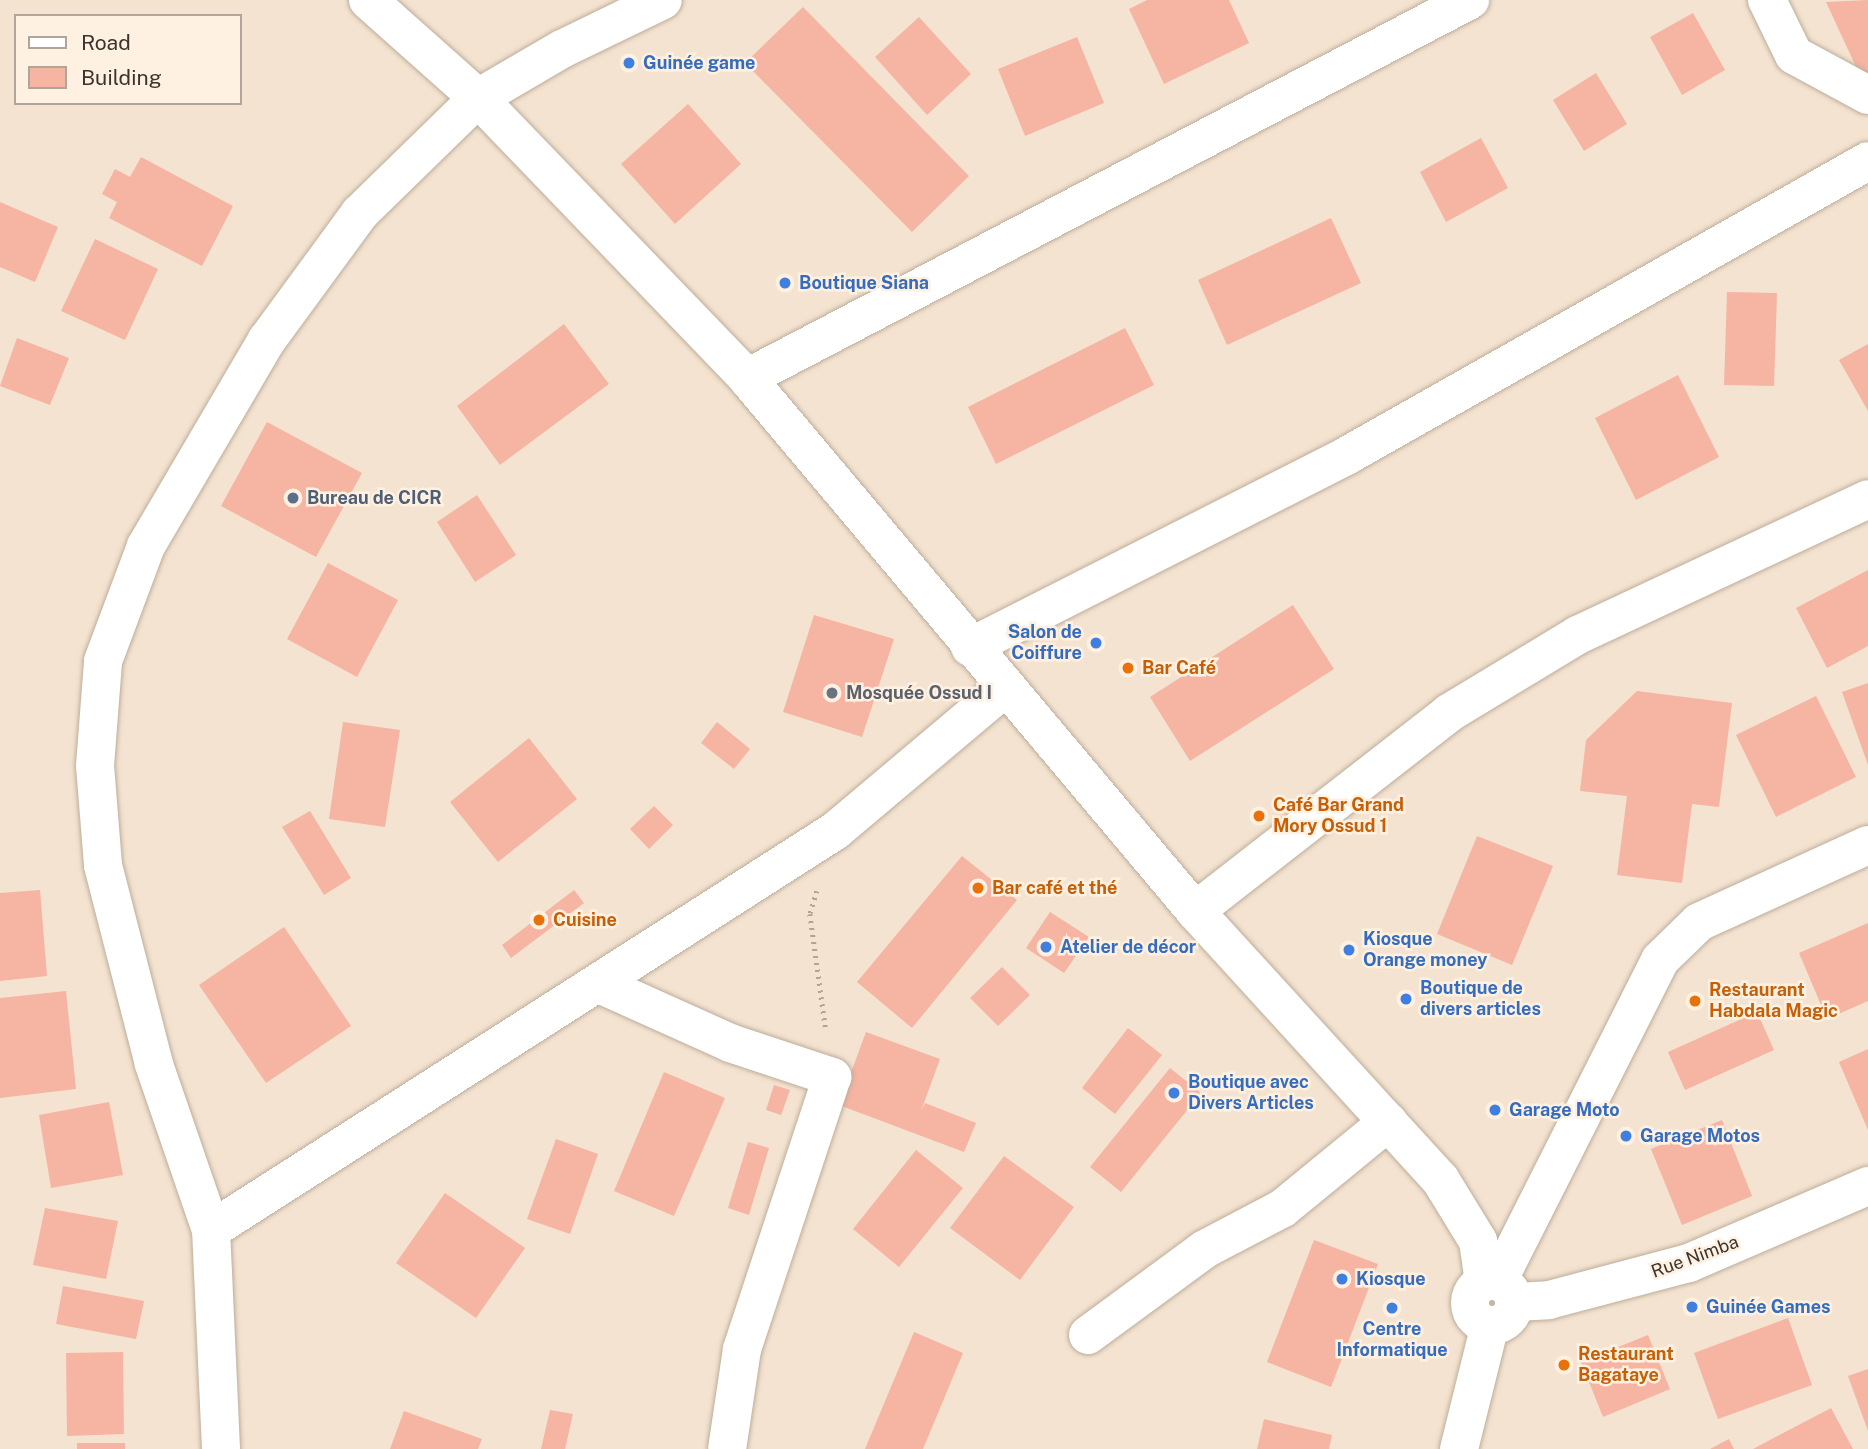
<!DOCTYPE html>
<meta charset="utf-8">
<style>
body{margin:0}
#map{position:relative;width:1868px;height:1449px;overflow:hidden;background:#f4e3d0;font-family:"Public Sans",sans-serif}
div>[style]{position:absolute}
.building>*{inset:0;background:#f6b4a2}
.path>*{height:4.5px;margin-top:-2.25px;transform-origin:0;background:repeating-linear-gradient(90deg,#b1a495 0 2px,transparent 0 7px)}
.roads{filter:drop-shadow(0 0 2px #bdad9b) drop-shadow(0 0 2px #bdad9b)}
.minor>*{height:38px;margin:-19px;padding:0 19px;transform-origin:19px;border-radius:19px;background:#fff}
.tertiary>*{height:38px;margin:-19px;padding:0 19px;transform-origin:19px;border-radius:19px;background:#fff}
.tertiary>.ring{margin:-19px;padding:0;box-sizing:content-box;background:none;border:38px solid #fff;border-radius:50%}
.dots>*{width:19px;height:19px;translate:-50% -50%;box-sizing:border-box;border:4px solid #fff1e2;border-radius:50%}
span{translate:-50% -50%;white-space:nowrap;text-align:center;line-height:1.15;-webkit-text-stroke:5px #fff1e2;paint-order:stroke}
.shop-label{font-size:18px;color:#366cbe;font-weight:700}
.left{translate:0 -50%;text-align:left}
.right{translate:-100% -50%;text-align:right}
.service-label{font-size:18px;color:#4e5e75;font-weight:700}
.food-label{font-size:18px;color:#c56008;font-weight:700}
.worship-label{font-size:18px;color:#5b616d;font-weight:700}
.street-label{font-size:18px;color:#3a342c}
.legend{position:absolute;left:14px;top:14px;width:228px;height:91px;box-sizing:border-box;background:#fff1e2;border:2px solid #b0a599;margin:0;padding:9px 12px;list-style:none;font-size:21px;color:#3a342c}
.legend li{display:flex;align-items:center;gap:14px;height:35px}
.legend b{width:35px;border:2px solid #b0a599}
</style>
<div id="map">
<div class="building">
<div style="clip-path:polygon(1147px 0,1229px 0,1249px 43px,1164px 84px,1129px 9px)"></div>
<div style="clip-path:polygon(1868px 0,1868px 82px,1864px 84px,1826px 2px)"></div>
<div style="clip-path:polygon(803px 7px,969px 176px,912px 232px,745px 63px)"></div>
<div style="clip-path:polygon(1693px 13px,1725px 70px,1682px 95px,1650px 37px)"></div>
<div style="clip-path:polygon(919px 17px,971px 74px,927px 115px,875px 57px)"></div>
<div style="clip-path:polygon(1077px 37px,1104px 103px,1025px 136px,998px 69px)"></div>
<div style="clip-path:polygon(1596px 73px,1627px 124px,1584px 151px,1553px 100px)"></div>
<div style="clip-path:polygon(688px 104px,741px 164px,675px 224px,621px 164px)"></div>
<div style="clip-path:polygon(1481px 138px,1508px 188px,1446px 222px,1420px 172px)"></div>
<div style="clip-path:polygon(141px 157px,233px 206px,202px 266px,109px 218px,117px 202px,102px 194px,115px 169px,130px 177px)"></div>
<div style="clip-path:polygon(0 202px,58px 227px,35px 282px,0 267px)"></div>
<div style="clip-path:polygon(1331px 218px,1361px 283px,1227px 345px,1198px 280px)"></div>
<div style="clip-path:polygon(95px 239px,158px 269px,125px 340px,61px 311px)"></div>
<div style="clip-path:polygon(1727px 292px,1777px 293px,1774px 386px,1724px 385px)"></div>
<div style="clip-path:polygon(564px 324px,609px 384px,500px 465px,457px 406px)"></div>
<div style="clip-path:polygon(1125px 328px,1154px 385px,996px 464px,968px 407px)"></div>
<div style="clip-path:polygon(17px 338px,69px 358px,50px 405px,0 386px)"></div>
<div style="clip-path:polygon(1868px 344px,1868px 411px,1839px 360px)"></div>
<div style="clip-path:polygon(1678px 375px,1719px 457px,1636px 500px,1595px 418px)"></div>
<div style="clip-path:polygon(267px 422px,362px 473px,316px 557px,221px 506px)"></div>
<div style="clip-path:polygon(477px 495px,516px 555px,475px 582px,437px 522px)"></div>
<div style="clip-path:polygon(328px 563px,398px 600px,357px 677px,287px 639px)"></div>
<div style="clip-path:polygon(1868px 570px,1868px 646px,1827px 668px,1796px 608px)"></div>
<div style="clip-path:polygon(1293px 605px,1334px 669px,1190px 761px,1150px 697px)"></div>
<div style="clip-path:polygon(814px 615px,894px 639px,862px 737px,783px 712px)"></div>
<div style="clip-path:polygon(1868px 683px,1868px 765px,1842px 692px)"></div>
<div style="clip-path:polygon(1637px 691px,1732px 703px,1719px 807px,1692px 804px,1682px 883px,1617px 875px,1627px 796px,1580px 791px,1586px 740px)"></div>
<div style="clip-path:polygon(1816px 696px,1856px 777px,1776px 817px,1736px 735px)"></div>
<div style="clip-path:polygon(343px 722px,400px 730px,385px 827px,329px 819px)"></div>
<div style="clip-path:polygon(717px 722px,750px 749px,734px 769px,701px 743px)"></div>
<div style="clip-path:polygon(529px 738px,577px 799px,498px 862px,450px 802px)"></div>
<div style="clip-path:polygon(654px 806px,673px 825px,649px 849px,630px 829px)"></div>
<div style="clip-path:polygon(310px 811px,351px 878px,324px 895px,282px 827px)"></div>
<div style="clip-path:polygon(1477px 836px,1553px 866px,1512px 965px,1437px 934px)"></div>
<div style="clip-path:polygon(962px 856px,1017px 900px,912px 1028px,857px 982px)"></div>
<div style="clip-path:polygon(40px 890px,47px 976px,0 981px,0 893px)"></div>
<div style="clip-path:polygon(574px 890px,584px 903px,511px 958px,502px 945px)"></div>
<div style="clip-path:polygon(1050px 912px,1089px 937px,1064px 973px,1026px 948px)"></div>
<div style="clip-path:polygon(1868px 923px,1868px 1001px,1827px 1019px,1799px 953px)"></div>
<div style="clip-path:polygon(284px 927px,351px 1026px,266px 1083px,199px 985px)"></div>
<div style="clip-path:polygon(1002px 967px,1030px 995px,998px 1026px,970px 998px)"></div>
<div style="clip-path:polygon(66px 991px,76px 1089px,0 1098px,0 998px)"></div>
<div style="clip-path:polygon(1757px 1012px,1774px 1050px,1685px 1090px,1668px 1052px)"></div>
<div style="clip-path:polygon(1128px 1028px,1162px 1055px,1115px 1114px,1082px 1088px)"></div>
<div style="clip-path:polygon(866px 1032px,940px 1059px,921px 1111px,925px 1103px,976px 1123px,964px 1152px,839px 1105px)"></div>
<div style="clip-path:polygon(1868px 1049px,1868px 1130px,1839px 1062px)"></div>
<div style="clip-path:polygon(1170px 1068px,1201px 1093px,1121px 1192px,1090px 1167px)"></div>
<div style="clip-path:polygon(664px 1072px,725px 1098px,674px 1216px,614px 1191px)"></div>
<div style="clip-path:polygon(774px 1085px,790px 1090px,781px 1115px,766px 1110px)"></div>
<div style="clip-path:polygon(109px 1102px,123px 1175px,51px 1188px,39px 1115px)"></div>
<div style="clip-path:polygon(1722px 1120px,1752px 1196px,1682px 1225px,1651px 1149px)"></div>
<div style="clip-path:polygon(556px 1139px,598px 1154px,570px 1234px,527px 1219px)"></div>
<div style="clip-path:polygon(748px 1142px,769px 1148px,749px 1215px,728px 1208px)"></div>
<div style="clip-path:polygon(916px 1150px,963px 1188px,899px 1267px,853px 1229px)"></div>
<div style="clip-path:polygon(1004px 1156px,1074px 1207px,1020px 1280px,950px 1228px)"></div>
<div style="clip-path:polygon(445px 1193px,525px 1248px,476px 1318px,396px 1263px)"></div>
<div style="clip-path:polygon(45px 1208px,118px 1221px,106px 1279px,33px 1265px)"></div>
<div style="clip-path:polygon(1314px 1240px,1378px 1264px,1331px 1387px,1267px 1362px)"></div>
<div style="clip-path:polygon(63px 1286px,144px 1301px,136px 1339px,56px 1324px)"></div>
<div style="clip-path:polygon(1788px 1318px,1812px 1385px,1718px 1419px,1694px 1353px)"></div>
<div style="clip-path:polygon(914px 1332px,963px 1353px,923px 1449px,865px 1449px)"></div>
<div style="clip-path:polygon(1648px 1335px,1670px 1389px,1603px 1417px,1581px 1362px)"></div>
<div style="clip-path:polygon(123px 1352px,124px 1434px,67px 1436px,66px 1353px)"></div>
<div style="clip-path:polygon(1868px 1369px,1868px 1431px,1848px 1376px)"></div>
<div style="clip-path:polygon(1831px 1408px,1853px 1449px,1753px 1449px)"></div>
<div style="clip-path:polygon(550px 1410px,573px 1414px,565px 1449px,541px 1449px)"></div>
<div style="clip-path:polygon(404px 1411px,482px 1439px,478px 1449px,390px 1449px)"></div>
<div style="clip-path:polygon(1264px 1419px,1332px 1435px,1329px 1449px,1257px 1449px)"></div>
<div style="clip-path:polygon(1729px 1439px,1734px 1449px,1710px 1449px)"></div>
<div style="clip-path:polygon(77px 1443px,125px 1443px,125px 1449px,77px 1449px)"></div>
</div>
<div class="path">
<div style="left:817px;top:891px;width:24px;rotate:107deg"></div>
<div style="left:810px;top:914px;width:118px;rotate:82.2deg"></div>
</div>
<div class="roads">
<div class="minor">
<div style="left:1767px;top:0;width:61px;rotate:63.9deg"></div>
<div style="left:1794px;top:55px;width:84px;rotate:28.4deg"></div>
<div style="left:747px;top:378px;width:816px;rotate:-27.6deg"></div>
<div style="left:970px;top:647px;width:424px;rotate:-26.9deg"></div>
<div style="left:1348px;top:455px;width:597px;rotate:-29.48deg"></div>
<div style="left:1195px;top:911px;width:322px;rotate:-37.9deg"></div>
<div style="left:1449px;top:713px;width:151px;rotate:-31.2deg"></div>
<div style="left:1578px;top:635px;width:320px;rotate:-25.1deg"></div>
<div style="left:599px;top:984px;width:144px;rotate:24.2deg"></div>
<div style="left:730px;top:1043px;width:108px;rotate:18.4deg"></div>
<div style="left:832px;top:1077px;width:287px;rotate:108.3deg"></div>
<div style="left:742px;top:1349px;width:101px;rotate:98.5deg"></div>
<div style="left:211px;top:1230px;width:741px;rotate:-32.6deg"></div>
<div style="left:835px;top:831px;width:222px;rotate:-40.1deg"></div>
<div style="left:1498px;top:1281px;width:360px;rotate:-63.2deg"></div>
<div style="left:1660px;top:960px;width:54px;rotate:-44.3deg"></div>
<div style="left:1699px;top:922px;width:186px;rotate:-24.5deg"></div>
<div style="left:1515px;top:1302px;width:34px;rotate:-3deg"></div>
<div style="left:1549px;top:1300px;width:145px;rotate:-14.8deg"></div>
<div style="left:1689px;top:1263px;width:195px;rotate:-23.3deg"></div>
<div style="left:1088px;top:1335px;width:145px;rotate:-36.3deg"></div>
<div style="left:1205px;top:1249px;width:88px;rotate:-27.7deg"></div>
<div style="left:1283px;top:1208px;width:136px;rotate:-39.3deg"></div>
<div style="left:221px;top:1449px;width:219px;rotate:-92.6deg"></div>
<div style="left:211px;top:1230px;width:176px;rotate:-109deg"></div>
<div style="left:154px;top:1064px;width:205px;rotate:-104.4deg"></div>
<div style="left:103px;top:865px;width:99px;rotate:-94.6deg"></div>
<div style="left:95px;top:766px;width:105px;rotate:-85.6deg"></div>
<div style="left:103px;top:661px;width:123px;rotate:-69.5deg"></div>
<div style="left:146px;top:546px;width:239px;rotate:-59.6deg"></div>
<div style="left:267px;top:340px;width:157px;rotate:-53.8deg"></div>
<div style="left:360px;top:213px;width:165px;rotate:-44.3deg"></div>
<div style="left:478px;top:98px;width:97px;rotate:-30.3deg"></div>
<div style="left:562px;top:49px;width:112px;rotate:-25.9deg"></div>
</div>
<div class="tertiary">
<div style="left:368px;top:0;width:147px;rotate:41.7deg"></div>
<div style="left:478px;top:98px;width:388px;rotate:46.1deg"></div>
<div style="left:747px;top:378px;width:696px;rotate:49.95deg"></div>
<div style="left:1195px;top:911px;width:363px;rotate:47.6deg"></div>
<div style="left:1440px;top:1179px;width:73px;rotate:58.5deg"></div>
<div style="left:1478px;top:1241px;width:41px;rotate:81.7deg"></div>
<div class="ring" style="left:1470px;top:1281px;width:6px;height:6px"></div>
<div style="left:1459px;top:1449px;width:128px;rotate:-76deg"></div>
</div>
</div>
<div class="dots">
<div style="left:629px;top:63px;background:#3f7fe0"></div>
<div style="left:785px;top:283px;background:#3f7fe0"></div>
<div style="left:293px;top:498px;background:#5c6f8a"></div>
<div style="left:1096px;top:643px;background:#3f7fe0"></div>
<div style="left:1128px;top:668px;background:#e8710a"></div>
<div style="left:832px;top:693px;background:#6b7280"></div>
<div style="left:1259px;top:816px;background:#e8710a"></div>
<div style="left:978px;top:888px;background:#e8710a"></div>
<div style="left:539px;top:920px;background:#e8710a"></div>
<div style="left:1046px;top:947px;background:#3f7fe0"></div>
<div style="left:1349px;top:950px;background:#3f7fe0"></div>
<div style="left:1406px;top:999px;background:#3f7fe0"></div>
<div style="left:1695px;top:1001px;background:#e8710a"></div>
<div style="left:1174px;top:1093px;background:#3f7fe0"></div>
<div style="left:1495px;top:1110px;background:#3f7fe0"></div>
<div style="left:1626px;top:1136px;background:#3f7fe0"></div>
<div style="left:1342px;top:1279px;background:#3f7fe0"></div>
<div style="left:1692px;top:1307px;background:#3f7fe0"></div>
<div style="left:1392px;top:1308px;background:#3f7fe0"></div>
<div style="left:1564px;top:1365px;background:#e8710a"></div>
</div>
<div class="shop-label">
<span class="left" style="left:643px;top:63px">Guinée game</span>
<span class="left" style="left:799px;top:283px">Boutique Siana</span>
<span class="right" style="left:1082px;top:643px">Salon de<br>Coiffure</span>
<span class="left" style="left:1363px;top:950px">Kiosque<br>Orange money</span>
<span class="left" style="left:1060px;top:947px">Atelier de décor</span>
<span class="left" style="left:1420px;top:999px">Boutique de<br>divers articles</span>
<span class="left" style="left:1188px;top:1093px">Boutique avec<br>Divers Articles</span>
<span class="left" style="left:1509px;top:1110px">Garage Moto</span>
<span class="left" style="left:1640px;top:1136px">Garage Motos</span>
<span class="left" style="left:1356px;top:1279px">Kiosque</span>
<span class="left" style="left:1706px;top:1307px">Guinée Games</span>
<span style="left:1392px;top:1340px">Centre<br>Informatique</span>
</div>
<div class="service-label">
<span class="left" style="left:307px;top:498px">Bureau de CICR</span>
</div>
<div class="food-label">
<span class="left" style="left:1142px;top:668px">Bar Café</span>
<span class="left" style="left:1273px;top:816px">Café Bar Grand<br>Mory Ossud 1</span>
<span class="left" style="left:992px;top:888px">Bar café et thé</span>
<span class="left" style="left:553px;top:920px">Cuisine</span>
<span class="left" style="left:1709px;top:1001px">Restaurant<br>Habdala Magic</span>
<span class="left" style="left:1578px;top:1365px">Restaurant<br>Bagataye</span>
</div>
<div class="worship-label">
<span class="left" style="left:846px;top:693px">Mosquée Ossud I</span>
</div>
<div class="street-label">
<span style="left:1695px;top:1257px;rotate:-20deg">Rue Nimba</span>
</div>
<ul class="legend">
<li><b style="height:9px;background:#fff"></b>Road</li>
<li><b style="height:19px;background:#f6b4a2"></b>Building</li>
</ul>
</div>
